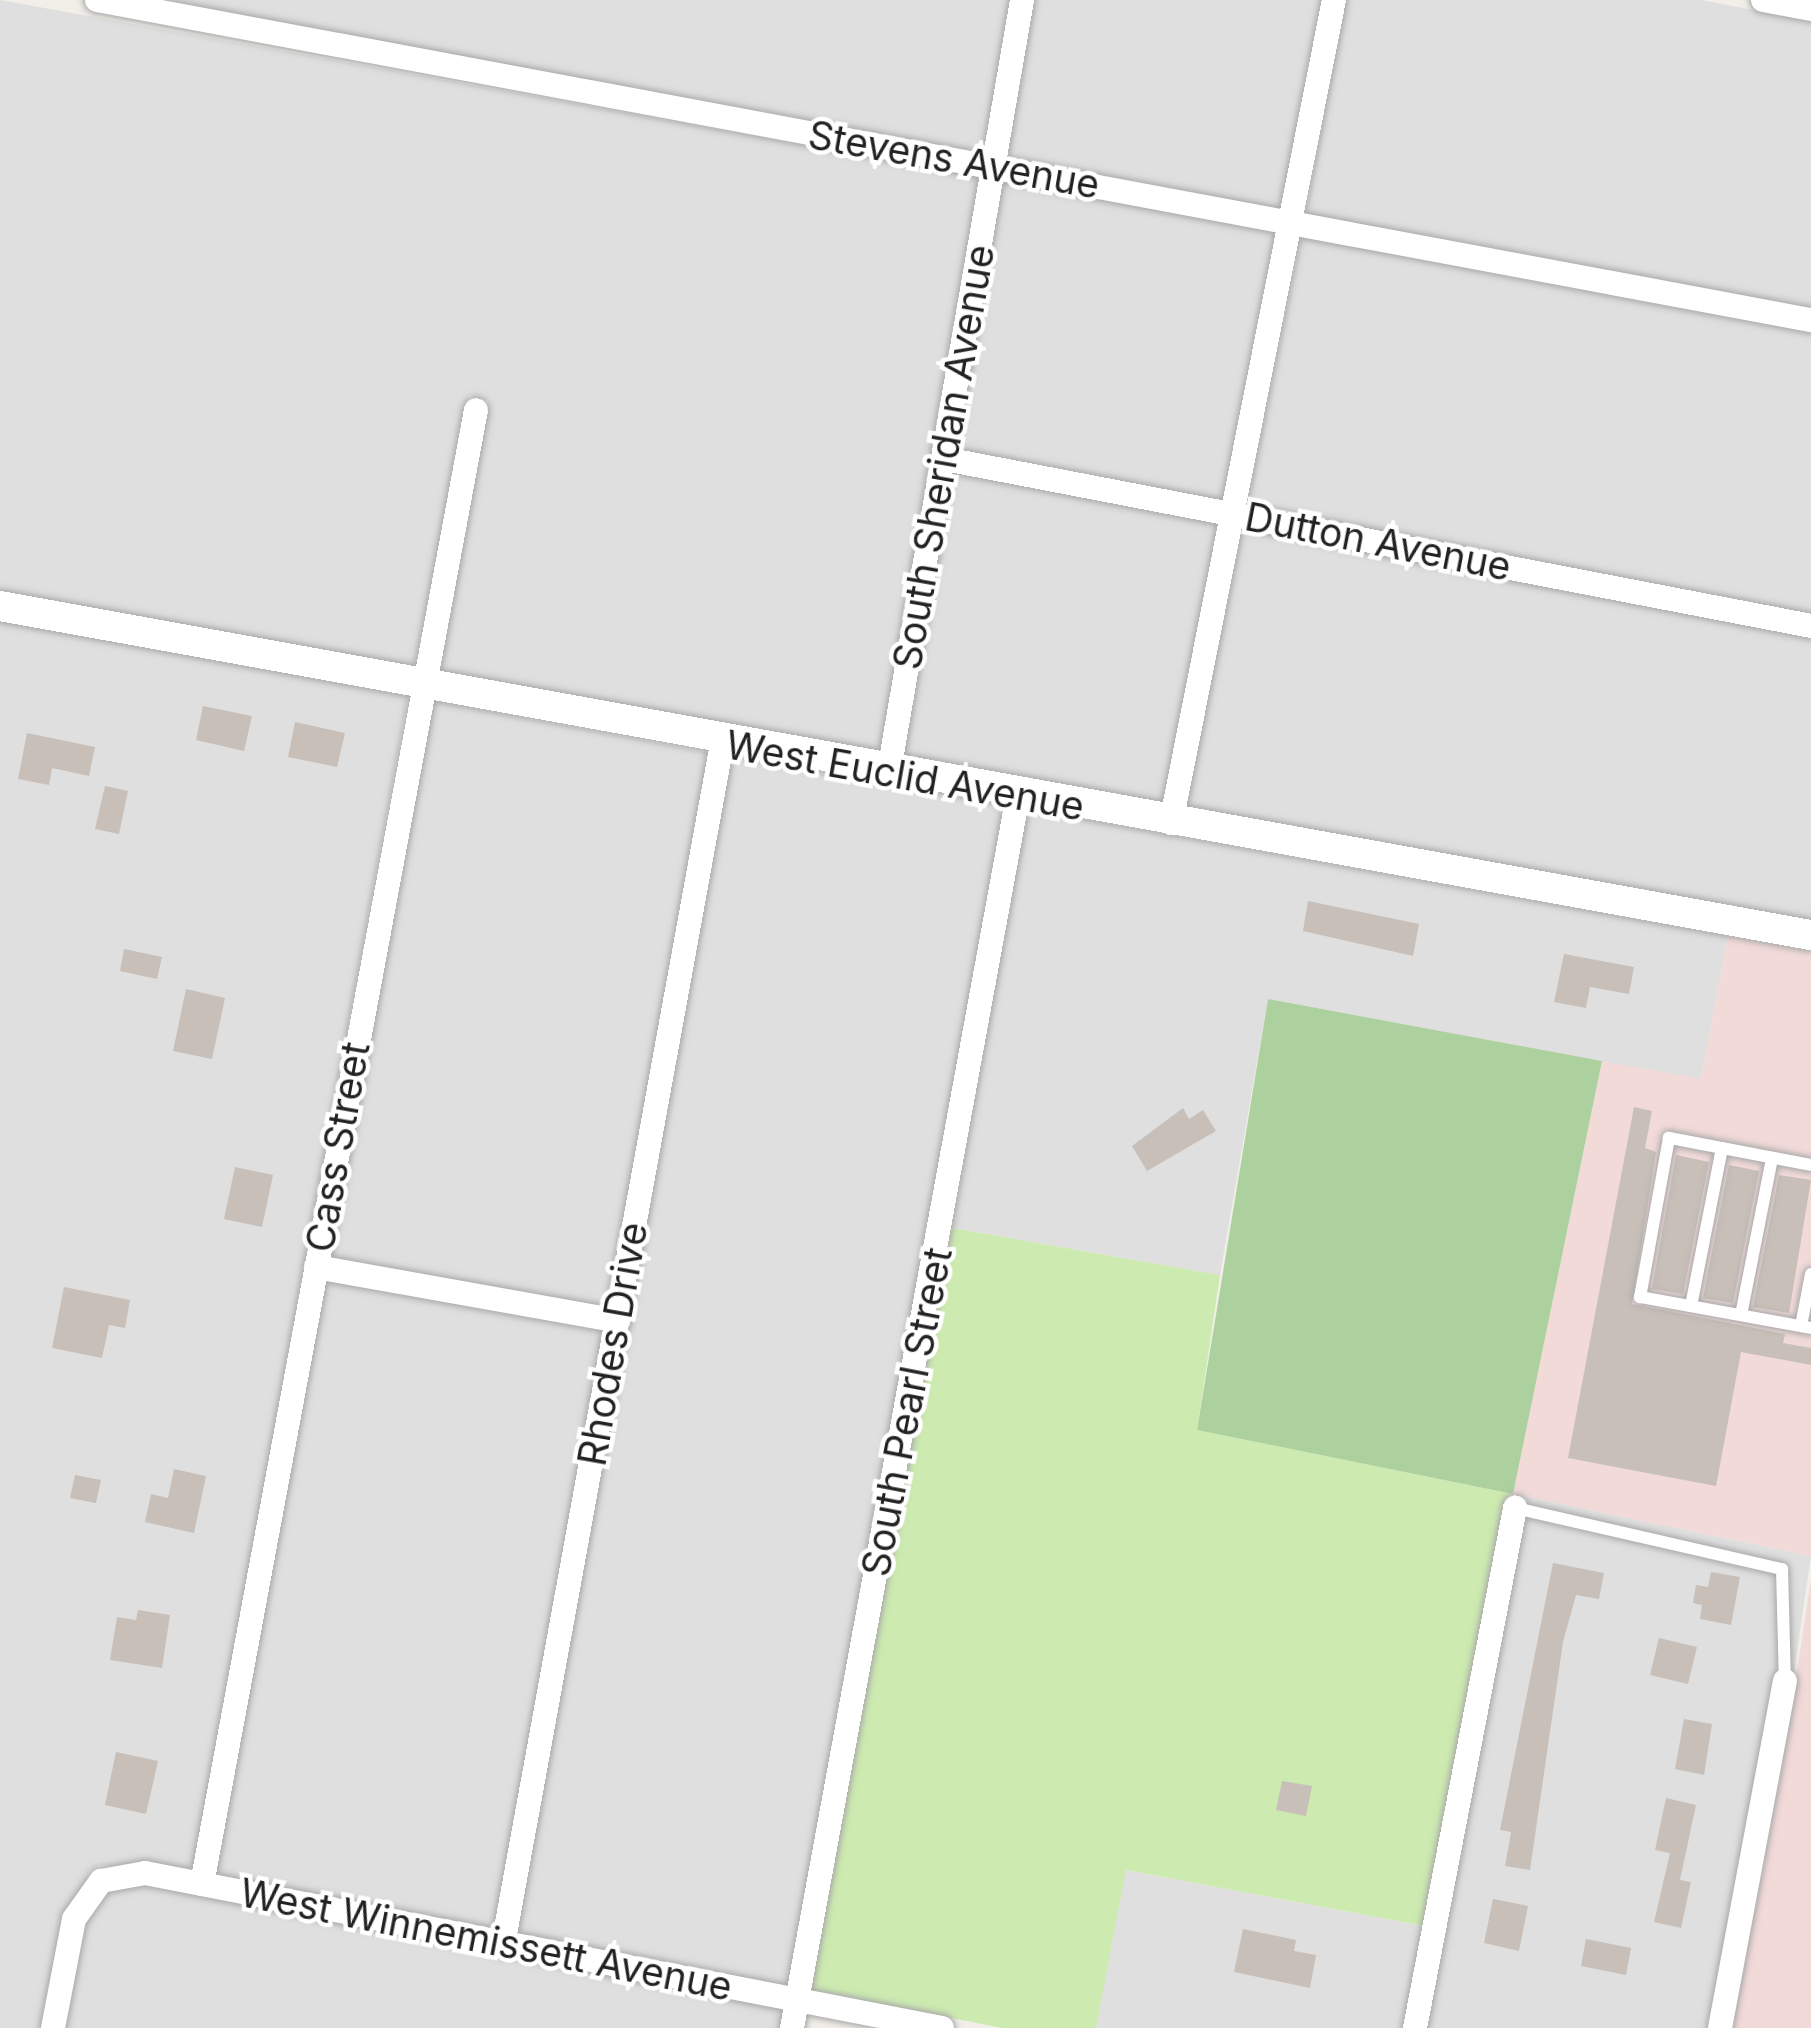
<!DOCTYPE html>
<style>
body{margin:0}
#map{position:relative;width:1811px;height:2028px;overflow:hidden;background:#f2efe9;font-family:Inter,sans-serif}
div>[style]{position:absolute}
.residential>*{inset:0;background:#e0dfdf}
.commercial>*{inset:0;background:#f2dad9}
.grass>*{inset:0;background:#cdebb0}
.forest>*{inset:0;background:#add19e}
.building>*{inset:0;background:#c7bfb8}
.roads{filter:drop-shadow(0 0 3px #a9a9a9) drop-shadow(0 0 3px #a9a9a9)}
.service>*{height:12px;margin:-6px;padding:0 6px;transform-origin:6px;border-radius:6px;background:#fff}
.minor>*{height:24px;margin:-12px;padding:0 12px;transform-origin:12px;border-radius:12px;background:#fff}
.tertiary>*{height:30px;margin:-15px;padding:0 15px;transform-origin:15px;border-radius:15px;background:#fff}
span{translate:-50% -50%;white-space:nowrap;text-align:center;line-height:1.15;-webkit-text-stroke:9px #fff;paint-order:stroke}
.street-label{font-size:39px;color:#222}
</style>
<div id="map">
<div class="residential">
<div style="clip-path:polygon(0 0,982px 177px,881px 758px,433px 677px,488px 401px,469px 396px,413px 673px,0 594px)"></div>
<div style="clip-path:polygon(159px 0,1012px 0,986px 153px)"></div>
<div style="clip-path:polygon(1033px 0,1324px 0,1286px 210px,1006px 157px)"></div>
<div style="clip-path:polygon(1345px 0,1701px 0,1811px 21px,1811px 308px,1306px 214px)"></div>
<div style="clip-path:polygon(1003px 180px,1281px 233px,1226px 501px,957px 449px)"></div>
<div style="clip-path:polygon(1301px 237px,1811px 332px,1811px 614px,1247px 505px)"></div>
<div style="clip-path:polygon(953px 472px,1222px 524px,1164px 810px,902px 761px)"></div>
<div style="clip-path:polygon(1242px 528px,1811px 638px,1811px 927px,1184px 814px)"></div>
<div style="clip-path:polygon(0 618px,408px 696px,194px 1870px,99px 1865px,89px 1871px,42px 2028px,0 2028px)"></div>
<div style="clip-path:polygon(429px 700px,710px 753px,610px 1308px,328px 1257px)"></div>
<div style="clip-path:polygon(730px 757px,1005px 805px,790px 1986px,516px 1936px)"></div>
<div style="clip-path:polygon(1026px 809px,1728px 936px,1701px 1080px,1268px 999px,1220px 1275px,952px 1228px)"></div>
<div style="clip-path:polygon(324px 1280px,605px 1331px,495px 1932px,214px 1874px)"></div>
<div style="clip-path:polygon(1513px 1494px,1811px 1556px,1794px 1671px,1777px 1668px,1710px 2028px,1425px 2028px,1527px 1499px)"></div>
<div style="clip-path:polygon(1125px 1870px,1424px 1926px,1404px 2028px,1096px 2028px)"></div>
<div style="clip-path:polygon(144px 1885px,786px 2010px,782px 2028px,63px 2028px,83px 1924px,106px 1892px)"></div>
</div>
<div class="commercial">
<div style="clip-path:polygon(1728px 936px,1811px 951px,1811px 1556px,1513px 1494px,1602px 1061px,1701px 1079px)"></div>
<div style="clip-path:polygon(1811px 1578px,1811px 2028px,1731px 2028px,1797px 1672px)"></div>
</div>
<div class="grass">
<div style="clip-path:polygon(952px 1228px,1220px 1275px,1197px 1430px,1513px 1494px,1424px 1926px,1126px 1870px,1096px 2028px,1002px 2028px,810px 1990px)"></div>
</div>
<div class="forest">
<div style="clip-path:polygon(1268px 999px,1602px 1061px,1513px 1494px,1197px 1430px)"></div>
</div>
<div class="building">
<div style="clip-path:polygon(203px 706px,252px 716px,244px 751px,196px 740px)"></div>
<div style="clip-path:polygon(295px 722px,345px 733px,337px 767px,288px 757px)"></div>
<div style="clip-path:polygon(27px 733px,95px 747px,89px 776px,52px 768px,49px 785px,18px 779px)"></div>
<div style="clip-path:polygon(105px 786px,128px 791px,119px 834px,95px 829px)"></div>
<div style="clip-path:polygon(1308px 901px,1419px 924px,1413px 956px,1303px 931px)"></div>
<div style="clip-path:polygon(124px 949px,162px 957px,157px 979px,120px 971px)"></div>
<div style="clip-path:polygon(1564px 954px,1634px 967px,1629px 994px,1590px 987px,1586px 1008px,1554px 1002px)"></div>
<div style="clip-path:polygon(186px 989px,225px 998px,212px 1059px,173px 1051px)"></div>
<div style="clip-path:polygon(1634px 1107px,1652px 1111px,1645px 1148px,1656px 1152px,1632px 1304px,1785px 1334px,1783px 1343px,1811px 1348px,1811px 1365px,1741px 1352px,1716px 1486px,1568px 1458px)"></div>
<div style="clip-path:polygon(1183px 1108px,1189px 1119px,1203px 1110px,1216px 1131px,1147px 1171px,1132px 1146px)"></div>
<div style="clip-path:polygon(1676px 1155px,1709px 1162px,1683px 1294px,1652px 1289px)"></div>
<div style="clip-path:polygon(1729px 1165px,1759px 1171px,1733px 1303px,1703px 1298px)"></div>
<div style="clip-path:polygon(235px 1167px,273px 1175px,262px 1227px,224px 1219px)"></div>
<div style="clip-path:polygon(1779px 1175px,1811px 1180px,1789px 1313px,1753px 1307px)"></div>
<div style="clip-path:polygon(64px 1287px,130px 1300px,125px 1328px,109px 1325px,102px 1358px,52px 1348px)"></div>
<div style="clip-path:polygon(174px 1469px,206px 1476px,194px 1533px,145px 1522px,151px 1494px,168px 1498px)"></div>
<div style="clip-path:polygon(75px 1475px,101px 1480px,96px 1503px,70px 1498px)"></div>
<div style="clip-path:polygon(1553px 1563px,1604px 1573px,1599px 1599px,1576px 1595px,1563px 1642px,1530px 1870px,1505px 1866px,1511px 1832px,1500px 1830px)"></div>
<div style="clip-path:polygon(1711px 1572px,1740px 1577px,1731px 1625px,1700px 1619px,1702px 1605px,1693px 1603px,1696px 1585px,1708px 1587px)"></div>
<div style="clip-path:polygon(138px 1610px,170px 1615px,162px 1668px,110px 1660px,117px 1617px,136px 1620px)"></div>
<div style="clip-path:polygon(1659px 1638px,1697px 1647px,1688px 1684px,1650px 1675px)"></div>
<div style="clip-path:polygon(1684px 1719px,1712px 1724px,1704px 1775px,1675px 1769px)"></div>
<div style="clip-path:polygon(116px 1752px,158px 1761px,146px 1814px,105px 1805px)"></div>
<div style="clip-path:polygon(1282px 1781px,1312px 1786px,1306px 1816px,1276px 1810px)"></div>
<div style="clip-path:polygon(1666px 1798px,1696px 1805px,1680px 1880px,1691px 1882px,1681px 1928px,1654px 1922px,1670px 1853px,1655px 1850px)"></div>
<div style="clip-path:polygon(1493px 1899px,1528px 1906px,1519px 1951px,1484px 1943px)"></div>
<div style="clip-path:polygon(1243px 1929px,1296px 1940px,1294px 1951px,1316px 1955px,1310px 1988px,1234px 1972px)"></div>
<div style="clip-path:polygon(1586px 1939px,1631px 1948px,1626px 1975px,1581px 1966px)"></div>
</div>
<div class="roads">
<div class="service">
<div style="left:1811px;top:1165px;width:145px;rotate:-169.2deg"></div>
<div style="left:1669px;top:1138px;width:162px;rotate:100.3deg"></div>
<div style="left:1640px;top:1297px;width:174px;rotate:10.3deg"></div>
<div style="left:1691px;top:1306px;width:161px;rotate:-78.9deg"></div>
<div style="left:1741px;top:1315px;width:160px;rotate:-78.8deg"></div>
<div style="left:1801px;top:1326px;width:53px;rotate:-79.1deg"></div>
<div style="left:1515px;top:1508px;width:274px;rotate:12.9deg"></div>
<div style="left:1782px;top:1569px;width:112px;rotate:88.5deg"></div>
</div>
<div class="minor">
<div style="left:97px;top:0;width:1744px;rotate:10.58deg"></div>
<div style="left:1763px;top:0;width:49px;rotate:10.6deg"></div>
<div style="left:945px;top:459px;width:882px;rotate:10.91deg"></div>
<div style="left:889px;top:771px;width:782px;rotate:-80.21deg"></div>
<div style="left:1171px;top:823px;width:839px;rotate:-78.8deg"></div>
<div style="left:316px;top:1267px;width:307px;rotate:10.1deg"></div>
<div style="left:202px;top:1884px;width:1499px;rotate:-79.47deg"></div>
<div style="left:503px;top:1945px;width:1222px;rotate:-79.67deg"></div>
<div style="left:53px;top:2028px;width:111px;rotate:-79.1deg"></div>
<div style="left:74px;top:1919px;width:47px;rotate:-54.6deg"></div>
<div style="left:101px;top:1881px;width:45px;rotate:-10.3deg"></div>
<div style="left:145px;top:1873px;width:812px;rotate:11.01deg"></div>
<div style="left:792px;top:2028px;width:1254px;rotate:-79.61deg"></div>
<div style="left:1415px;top:2028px;width:530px;rotate:-79.11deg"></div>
<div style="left:1720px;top:2028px;width:353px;rotate:-79.4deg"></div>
</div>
<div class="tertiary">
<div style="left:0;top:606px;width:1841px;rotate:10.3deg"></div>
</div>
</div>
<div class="street-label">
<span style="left:954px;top:160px;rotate:10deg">Stevens Avenue</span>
<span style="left:944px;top:457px;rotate:-80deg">South Sheridan Avenue</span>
<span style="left:1378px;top:542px;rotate:11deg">Dutton Avenue</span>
<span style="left:905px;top:776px;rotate:10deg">West Euclid Avenue</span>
<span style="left:338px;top:1147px;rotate:-80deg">Cass Street</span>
<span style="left:613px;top:1344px;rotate:-80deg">Rhodes Drive</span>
<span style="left:907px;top:1412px;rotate:-79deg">South Pearl Street</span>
<span style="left:486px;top:1940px;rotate:11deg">West Winnemissett Avenue</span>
</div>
</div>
